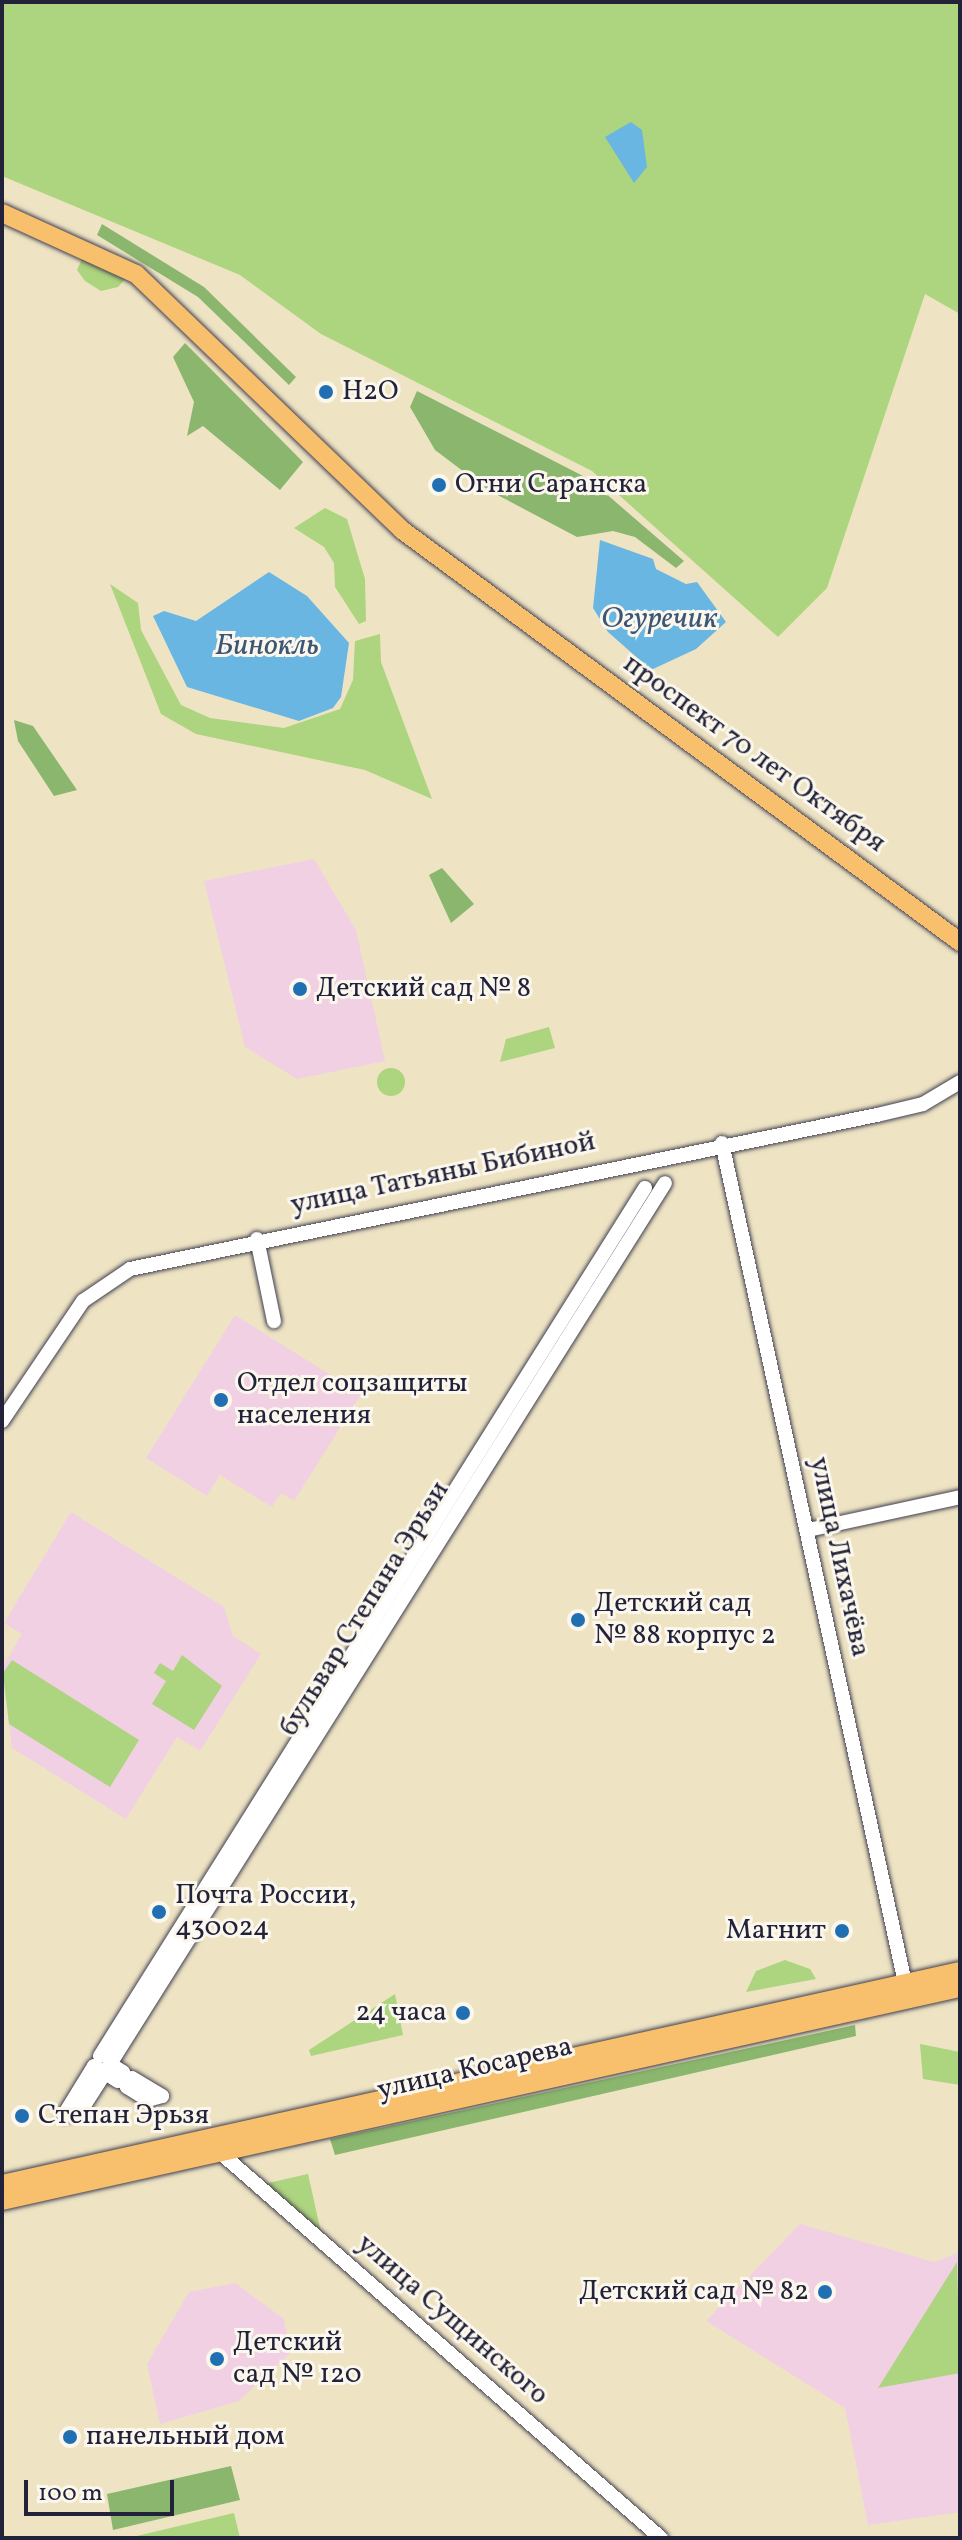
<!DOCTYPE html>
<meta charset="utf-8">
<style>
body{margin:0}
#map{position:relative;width:962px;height:2540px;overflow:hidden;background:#eee4c4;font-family:Vollkorn,serif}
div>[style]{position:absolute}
.built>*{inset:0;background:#f1d0e3}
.green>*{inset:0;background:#add47e}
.round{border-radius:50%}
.forest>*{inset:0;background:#8ab66d}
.water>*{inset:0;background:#69b6e3}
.roads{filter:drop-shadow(0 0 2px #413f50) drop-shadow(0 0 2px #413f50)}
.minor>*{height:14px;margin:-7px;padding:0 7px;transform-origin:7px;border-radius:7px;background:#fff}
.major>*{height:18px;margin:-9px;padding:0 9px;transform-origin:9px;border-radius:9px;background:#f8bf6c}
.dots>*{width:22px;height:22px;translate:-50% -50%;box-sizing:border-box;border:4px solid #fbf7ec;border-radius:50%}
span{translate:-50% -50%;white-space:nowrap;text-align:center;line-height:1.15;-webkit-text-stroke:6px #fbf7ec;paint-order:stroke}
.poi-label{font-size:28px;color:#22223b}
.left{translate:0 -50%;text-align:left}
.right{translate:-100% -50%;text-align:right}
.street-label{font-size:28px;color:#22223b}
.water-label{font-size:30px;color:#3b5676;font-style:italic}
.frame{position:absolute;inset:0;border:4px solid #22223b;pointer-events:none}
.scale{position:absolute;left:24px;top:2480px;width:150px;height:36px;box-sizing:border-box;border:4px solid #22223b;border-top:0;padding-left:10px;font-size:24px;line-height:28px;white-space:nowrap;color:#22223b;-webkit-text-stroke:6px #fbf7ec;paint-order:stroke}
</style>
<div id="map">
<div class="built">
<div style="clip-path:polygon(314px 859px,356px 930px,385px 1061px,297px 1079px,245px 1047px,204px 881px)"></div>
<div style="clip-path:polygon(235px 1315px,361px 1394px,294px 1501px,281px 1493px,272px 1507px,220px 1475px,207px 1496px,146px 1458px)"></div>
<div style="clip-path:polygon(71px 1512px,224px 1607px,233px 1636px,261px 1654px,200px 1751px,177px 1737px,126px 1819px,12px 1748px,2px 1668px,22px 1634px,4px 1623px)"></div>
<div style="clip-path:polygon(800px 2224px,934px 2262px,960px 2252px,960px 2512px,868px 2525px,845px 2408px,706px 2321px)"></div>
<div style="clip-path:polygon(235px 2283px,284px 2319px,290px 2353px,239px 2401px,160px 2424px,147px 2364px,189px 2292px)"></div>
</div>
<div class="green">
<div style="clip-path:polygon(2px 2px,960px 2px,960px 314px,925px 294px,827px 588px,778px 637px,592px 471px,321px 334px,240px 275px,2px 176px)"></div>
<div style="clip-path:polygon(85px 252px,126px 278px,118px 287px,101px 291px,85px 281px,77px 270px)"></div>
<div style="clip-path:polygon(325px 508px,347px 519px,365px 579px,366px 621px,359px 624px,335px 587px,334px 563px,324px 547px,294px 528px)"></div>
<div style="clip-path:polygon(110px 584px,138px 603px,141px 630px,181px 705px,210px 718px,284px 728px,340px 709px,353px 680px,355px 641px,380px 634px,381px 662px,432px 799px,365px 770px,196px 734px,161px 714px)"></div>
<div style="clip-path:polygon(549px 1027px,555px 1048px,500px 1062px,506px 1039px)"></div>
<div class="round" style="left:377px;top:1068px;width:28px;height:28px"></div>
<div style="clip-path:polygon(182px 1655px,222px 1686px,194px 1730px,152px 1704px,166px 1681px,154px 1673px,160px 1663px,173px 1671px)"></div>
<div style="clip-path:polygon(12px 1660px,139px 1740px,110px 1787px,9px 1724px,3px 1673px)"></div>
<div style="clip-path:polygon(785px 1960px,810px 1969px,816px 1979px,746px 1992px,756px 1971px)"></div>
<div style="clip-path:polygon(395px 1994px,403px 2035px,311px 2056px,309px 2050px)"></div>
<div style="clip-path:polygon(920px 2044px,960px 2052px,960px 2085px,923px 2079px)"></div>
<div style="clip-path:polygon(308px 2174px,323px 2241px,259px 2185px)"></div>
<div style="clip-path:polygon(957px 2262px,960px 2373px,878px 2388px)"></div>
<div style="clip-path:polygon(234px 2513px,240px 2538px,128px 2538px)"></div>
</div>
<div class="forest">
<div style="clip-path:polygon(102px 224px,204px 287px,296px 377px,289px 385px,198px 297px,97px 235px)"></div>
<div style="clip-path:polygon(185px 343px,303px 462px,280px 490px,203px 426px,187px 436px,194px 402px,173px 357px)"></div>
<div style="clip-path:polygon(417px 391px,589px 479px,684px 561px,676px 568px,635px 537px,613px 531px,577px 537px,488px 490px,435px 450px,410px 407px)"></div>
<div style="clip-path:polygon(14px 720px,33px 726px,77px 790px,54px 796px,18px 741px)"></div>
<div style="clip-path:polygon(442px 868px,474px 904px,451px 923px,429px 875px)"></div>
<div style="clip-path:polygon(855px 2025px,856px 2036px,335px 2155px,330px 2139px)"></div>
<div style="clip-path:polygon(231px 2466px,240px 2500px,113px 2530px,107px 2494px)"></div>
</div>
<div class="water">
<div style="clip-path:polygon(631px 122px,642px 130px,647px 167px,634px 183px,605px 137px)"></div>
<div style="clip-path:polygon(600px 540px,653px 559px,656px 569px,686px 584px,697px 582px,726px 622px,696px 649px,651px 670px,608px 632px,593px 608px)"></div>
<div style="clip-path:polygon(269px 572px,307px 596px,349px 643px,341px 697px,333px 708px,299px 721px,187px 687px,153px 616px,164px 611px,196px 621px)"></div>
</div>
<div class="roads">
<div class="minor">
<div style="left:722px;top:1143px;width:860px;rotate:77.71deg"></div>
<div style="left:257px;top:1239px;width:84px;rotate:78.3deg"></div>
<div style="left:2px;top:1421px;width:145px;rotate:-56deg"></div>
<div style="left:83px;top:1301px;width:57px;rotate:-34.2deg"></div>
<div style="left:130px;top:1269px;width:763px;rotate:-11.65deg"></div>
<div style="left:877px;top:1115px;width:47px;rotate:-13.4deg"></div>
<div style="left:923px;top:1104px;width:43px;rotate:-30.7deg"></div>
<div style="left:808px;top:1530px;width:156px;rotate:-12.2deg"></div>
<div style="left:100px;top:2056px;width:1025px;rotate:-57.88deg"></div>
<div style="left:110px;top:2064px;width:1041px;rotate:-57.79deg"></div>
<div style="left:110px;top:2064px;width:15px;rotate:32deg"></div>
<div style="left:123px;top:2072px;width:10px;rotate:119deg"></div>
<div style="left:118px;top:2081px;width:15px;rotate:-148deg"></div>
<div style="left:105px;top:2073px;width:10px;rotate:-61deg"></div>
<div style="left:94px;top:2066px;width:13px;rotate:32deg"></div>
<div style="left:105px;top:2073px;width:46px;rotate:122.7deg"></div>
<div style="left:80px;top:2112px;width:16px;rotate:169deg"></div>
<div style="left:64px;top:2115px;width:57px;rotate:-58.5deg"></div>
<div style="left:132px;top:2078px;width:35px;rotate:31deg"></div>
<div style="left:162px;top:2096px;width:15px;rotate:164deg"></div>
<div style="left:148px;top:2100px;width:25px;rotate:-148deg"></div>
<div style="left:127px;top:2087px;width:10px;rotate:-61deg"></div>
<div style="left:223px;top:2155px;width:582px;rotate:41.17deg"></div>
</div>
<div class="major">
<div style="left:2px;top:213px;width:147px;rotate:24.5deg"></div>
<div style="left:136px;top:274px;width:369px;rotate:43.9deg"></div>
<div style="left:402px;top:530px;width:694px;rotate:36.44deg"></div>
<div style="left:2px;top:2184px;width:981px;rotate:-12.54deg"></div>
<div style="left:2px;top:2201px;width:981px;rotate:-12.54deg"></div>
</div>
</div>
<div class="dots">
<div style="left:326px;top:392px;background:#1f6fb2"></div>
<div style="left:439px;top:485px;background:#1f6fb2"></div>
<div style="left:300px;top:989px;background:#1f6fb2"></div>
<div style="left:221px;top:1400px;background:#1f6fb2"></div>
<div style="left:578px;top:1620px;background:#1f6fb2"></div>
<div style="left:159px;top:1912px;background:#1f6fb2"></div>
<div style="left:842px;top:1931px;background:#1f6fb2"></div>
<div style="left:463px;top:2013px;background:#1f6fb2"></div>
<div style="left:22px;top:2116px;background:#1f6fb2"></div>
<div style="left:825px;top:2292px;background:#1f6fb2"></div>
<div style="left:217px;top:2359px;background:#1f6fb2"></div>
<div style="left:70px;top:2437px;background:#1f6fb2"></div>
</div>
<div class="poi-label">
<span class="left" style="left:342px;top:392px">H2O</span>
<span class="left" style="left:455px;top:485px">Огни Саранска</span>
<span class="left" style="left:316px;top:989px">Детский сад № 8</span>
<span class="left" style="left:237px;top:1400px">Отдел соцзащиты<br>населения</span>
<span class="left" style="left:594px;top:1620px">Детский сад<br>№ 88 корпус 2</span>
<span class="left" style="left:175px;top:1912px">Почта России,<br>430024</span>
<span class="right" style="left:826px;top:1931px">Магнит</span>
<span class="right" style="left:447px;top:2013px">24 часа</span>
<span class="left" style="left:38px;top:2116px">Степан Эрьзя</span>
<span class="right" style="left:809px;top:2292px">Детский сад № 82</span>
<span class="left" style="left:233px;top:2359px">Детский<br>сад № 120</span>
<span class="left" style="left:86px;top:2437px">панельный дом</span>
</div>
<div class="street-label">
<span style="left:754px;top:754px;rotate:36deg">проспект 70 лет Октября</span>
<span style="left:443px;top:1174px;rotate:-12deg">улица Татьяны Бибиной</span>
<span style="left:839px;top:1557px;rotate:78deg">улица Лихачёва</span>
<span style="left:365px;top:1609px;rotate:-58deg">бульвар Степана Эрьзи</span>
<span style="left:475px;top:2069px;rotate:-13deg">улица Косарева</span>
<span style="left:452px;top:2320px;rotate:41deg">улица Сущинского</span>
</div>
<div class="water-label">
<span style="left:659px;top:619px">Огуречик</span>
<span style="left:267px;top:646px">Бинокль</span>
</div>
<div class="frame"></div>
<div class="scale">100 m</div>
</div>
